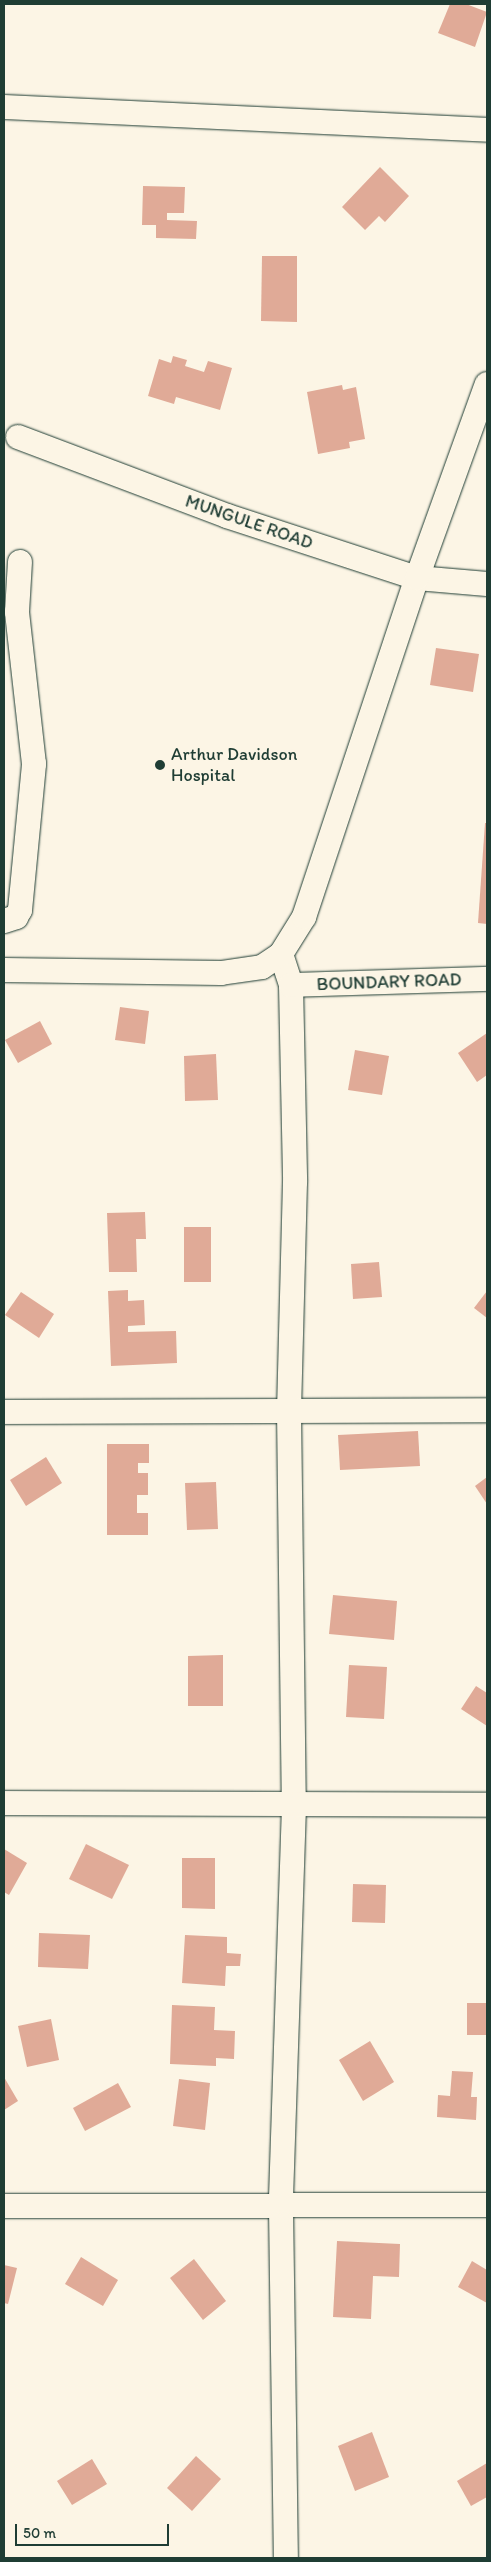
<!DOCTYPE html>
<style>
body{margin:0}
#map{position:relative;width:491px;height:2562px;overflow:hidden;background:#fcf5e5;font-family:Itim,sans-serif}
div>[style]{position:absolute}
.building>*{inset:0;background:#e0aa97}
.roads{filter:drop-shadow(0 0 1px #1f3d34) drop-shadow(0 0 1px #1f3d34)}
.minor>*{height:24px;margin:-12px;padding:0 12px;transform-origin:12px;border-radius:12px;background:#fcf5e5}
.dots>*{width:14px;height:14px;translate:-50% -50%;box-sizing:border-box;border:2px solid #fcf5e5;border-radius:50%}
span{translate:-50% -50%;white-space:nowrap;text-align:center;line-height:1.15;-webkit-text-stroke:5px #fcf5e5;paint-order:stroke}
.street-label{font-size:18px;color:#1f3d34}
.poi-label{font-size:18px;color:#1f3d34}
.left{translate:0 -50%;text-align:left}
.frame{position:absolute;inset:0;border:5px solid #1f3d34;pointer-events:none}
.scale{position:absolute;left:15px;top:2524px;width:154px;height:22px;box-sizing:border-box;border:2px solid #1f3d34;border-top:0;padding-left:6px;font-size:15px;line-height:18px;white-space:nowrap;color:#1f3d34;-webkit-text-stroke:4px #fcf5e5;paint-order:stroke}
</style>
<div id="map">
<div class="building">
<div style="clip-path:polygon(450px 4px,466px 4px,487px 12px,475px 47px,438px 33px)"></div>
<div style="clip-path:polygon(380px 167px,409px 196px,385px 222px,379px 216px,365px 230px,342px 207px)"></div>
<div style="clip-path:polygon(143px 186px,185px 187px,184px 213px,167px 213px,167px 220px,197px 221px,196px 239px,156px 238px,156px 225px,142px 225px)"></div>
<div style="clip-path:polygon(262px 256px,297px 256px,297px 322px,261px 321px)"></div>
<div style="clip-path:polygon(173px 356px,187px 360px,185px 366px,204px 372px,208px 361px,232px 368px,220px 410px,176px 397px,174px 404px,148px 396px,159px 359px,171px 363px)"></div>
<div style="clip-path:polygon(342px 385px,343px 390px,356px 387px,365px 439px,349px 442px,350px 448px,318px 454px,307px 392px)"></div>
<div style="clip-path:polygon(436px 648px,479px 654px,473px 692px,430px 685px)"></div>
<div style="clip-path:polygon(485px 823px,487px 823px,487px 924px,478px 923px)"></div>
<div style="clip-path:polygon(120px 1007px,149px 1011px,145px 1044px,115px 1040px)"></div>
<div style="clip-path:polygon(40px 1021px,52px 1044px,18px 1063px,5px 1040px)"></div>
<div style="clip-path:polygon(487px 1033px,487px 1075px,477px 1082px,458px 1053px)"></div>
<div style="clip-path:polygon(355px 1050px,389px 1056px,382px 1095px,348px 1090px)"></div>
<div style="clip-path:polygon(216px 1054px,218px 1100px,185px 1101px,184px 1056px)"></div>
<div style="clip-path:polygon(145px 1212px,146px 1239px,136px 1239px,137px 1272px,109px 1272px,107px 1213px)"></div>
<div style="clip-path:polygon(184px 1227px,211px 1227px,211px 1282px,184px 1282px)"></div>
<div style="clip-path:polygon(379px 1262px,382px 1297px,353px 1299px,351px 1264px)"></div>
<div style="clip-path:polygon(128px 1290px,128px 1301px,144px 1300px,145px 1325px,128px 1326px,128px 1332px,176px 1331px,177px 1363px,111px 1366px,108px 1291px)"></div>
<div style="clip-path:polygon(487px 1291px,487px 1318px,474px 1308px)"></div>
<div style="clip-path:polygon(21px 1292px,54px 1314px,39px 1338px,5px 1315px)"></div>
<div style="clip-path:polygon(418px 1431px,420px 1466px,340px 1470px,338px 1435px)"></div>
<div style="clip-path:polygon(107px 1444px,149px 1444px,149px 1463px,138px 1463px,138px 1473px,148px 1473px,148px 1495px,137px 1495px,137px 1513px,148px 1513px,148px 1535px,107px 1535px)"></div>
<div style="clip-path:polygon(46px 1457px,62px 1483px,26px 1506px,10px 1480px)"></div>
<div style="clip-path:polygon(487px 1477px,487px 1504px,475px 1486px)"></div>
<div style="clip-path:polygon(216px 1482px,218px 1529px,187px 1530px,185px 1483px)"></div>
<div style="clip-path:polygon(333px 1595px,397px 1601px,394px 1640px,329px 1634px)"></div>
<div style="clip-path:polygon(223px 1655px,223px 1706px,188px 1706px,188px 1656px)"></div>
<div style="clip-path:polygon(349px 1665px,387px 1667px,384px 1719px,346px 1717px)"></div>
<div style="clip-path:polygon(476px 1686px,487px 1693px,487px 1726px,461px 1709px)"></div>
<div style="clip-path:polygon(86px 1844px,129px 1865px,112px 1899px,69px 1879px)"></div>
<div style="clip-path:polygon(4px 1849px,27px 1863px,9px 1895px,4px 1892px)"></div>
<div style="clip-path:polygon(182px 1858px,215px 1858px,215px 1909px,182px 1908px)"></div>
<div style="clip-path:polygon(353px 1884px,386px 1885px,385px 1923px,352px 1922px)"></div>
<div style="clip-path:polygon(39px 1933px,90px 1935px,88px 1969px,38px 1967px)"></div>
<div style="clip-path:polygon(185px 1935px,227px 1937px,227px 1953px,241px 1954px,240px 1966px,226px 1966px,225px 1986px,182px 1983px)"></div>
<div style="clip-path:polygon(467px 2003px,487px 2003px,487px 2035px,467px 2035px)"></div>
<div style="clip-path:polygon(172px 2005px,215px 2007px,214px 2030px,235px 2031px,234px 2059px,216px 2058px,216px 2066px,170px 2064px)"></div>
<div style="clip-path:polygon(51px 2019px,59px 2060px,27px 2067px,18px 2026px)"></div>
<div style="clip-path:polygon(370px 2041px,394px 2082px,363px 2101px,339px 2060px)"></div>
<div style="clip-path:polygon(452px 2071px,473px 2072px,471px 2097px,477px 2097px,476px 2120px,437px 2117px,438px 2095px,450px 2096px)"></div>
<div style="clip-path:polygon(4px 2077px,18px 2101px,4px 2110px)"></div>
<div style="clip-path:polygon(179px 2079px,210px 2083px,205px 2130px,173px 2126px)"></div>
<div style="clip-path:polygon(118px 2083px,131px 2107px,85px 2131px,73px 2108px)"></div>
<div style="clip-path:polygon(337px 2241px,400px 2244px,399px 2277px,373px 2276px,371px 2319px,333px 2317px)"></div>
<div style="clip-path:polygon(81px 2257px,118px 2280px,103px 2306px,65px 2284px)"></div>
<div style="clip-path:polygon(194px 2259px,226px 2301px,203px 2320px,170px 2278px)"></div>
<div style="clip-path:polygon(472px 2261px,487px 2270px,487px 2303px,458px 2287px)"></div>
<div style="clip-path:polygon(4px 2265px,17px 2268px,8px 2304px,4px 2303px)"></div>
<div style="clip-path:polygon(372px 2432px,389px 2477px,355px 2491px,338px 2446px)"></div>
<div style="clip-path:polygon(196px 2456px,221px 2479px,192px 2511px,167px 2488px)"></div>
<div style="clip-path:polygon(92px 2459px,107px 2484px,72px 2505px,57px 2481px)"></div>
<div style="clip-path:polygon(487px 2463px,487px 2497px,471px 2506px,457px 2481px)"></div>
</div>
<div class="roads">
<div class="minor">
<div style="left:4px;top:107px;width:484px;rotate:2.7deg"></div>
<div style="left:18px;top:437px;width:223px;rotate:20.7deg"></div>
<div style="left:227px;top:516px;width:200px;rotate:18.1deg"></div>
<div style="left:417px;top:578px;width:70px;rotate:4.9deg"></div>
<div style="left:4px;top:921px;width:13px;rotate:-18deg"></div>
<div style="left:16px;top:917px;width:8px;rotate:-60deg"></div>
<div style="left:20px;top:910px;width:147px;rotate:-84.5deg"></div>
<div style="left:34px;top:764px;width:153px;rotate:-96.4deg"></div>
<div style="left:17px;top:612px;width:50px;rotate:-86.6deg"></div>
<div style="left:281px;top:954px;width:33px;rotate:72deg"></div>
<div style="left:291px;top:985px;width:197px;rotate:88.8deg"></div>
<div style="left:295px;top:1182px;width:228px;rotate:91.5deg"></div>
<div style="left:289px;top:1410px;width:396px;rotate:89.3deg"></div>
<div style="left:294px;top:1806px;width:402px;rotate:91.9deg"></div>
<div style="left:281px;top:2208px;width:350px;rotate:89.2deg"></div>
<div style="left:4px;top:970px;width:217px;rotate:0.8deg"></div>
<div style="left:221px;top:973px;width:41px;rotate:-8.3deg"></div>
<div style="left:262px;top:967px;width:23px;rotate:-34deg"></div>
<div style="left:281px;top:954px;width:44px;rotate:-58.1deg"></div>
<div style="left:304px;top:917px;width:357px;rotate:-71.6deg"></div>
<div style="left:417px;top:578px;width:206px;rotate:-70.2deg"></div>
<div style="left:291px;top:985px;width:196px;rotate:-1.8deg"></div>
<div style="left:4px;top:1412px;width:483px;rotate:-0.2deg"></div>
<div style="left:4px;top:1803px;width:483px;rotate:0.2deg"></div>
<div style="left:4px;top:2206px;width:483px;rotate:-0.1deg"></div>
</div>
</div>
<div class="dots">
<div style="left:160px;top:765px;background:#1f3d34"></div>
</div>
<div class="street-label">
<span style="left:249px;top:522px;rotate:19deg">MUNGULE ROAD</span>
<span style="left:389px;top:982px;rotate:-2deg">BOUNDARY ROAD</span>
</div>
<div class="poi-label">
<span class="left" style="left:171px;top:765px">Arthur Davidson<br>Hospital</span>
</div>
<div class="frame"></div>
<div class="scale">50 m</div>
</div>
